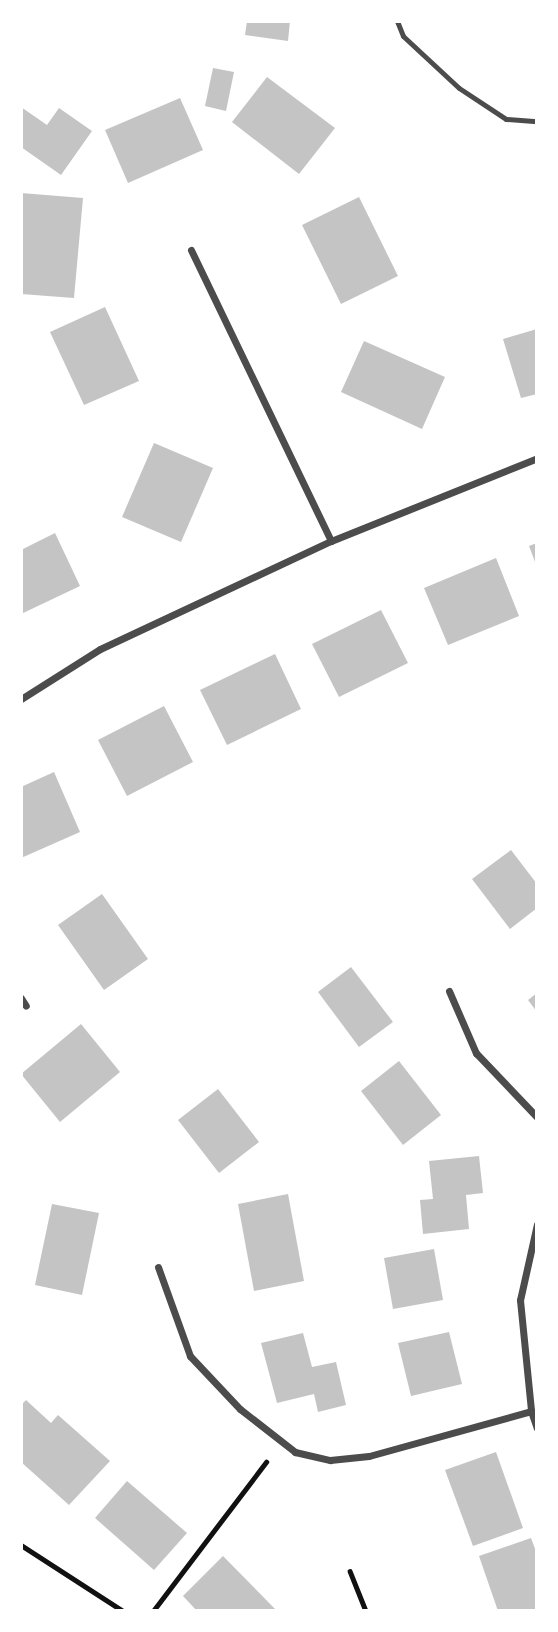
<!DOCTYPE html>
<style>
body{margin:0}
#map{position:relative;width:558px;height:1632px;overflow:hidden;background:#fff;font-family:Inter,sans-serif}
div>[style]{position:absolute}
.building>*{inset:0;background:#c4c4c4}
.path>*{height:4.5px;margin:-2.25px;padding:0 2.25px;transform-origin:2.25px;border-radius:2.25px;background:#111}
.service>*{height:5px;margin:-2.5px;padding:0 2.5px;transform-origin:2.5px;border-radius:2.5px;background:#4c4c4c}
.minor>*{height:7px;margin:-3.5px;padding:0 3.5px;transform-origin:3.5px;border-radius:3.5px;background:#4c4c4c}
span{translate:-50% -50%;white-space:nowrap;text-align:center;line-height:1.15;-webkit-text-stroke:7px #fff;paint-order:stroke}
.frame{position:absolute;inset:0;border:23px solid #fff;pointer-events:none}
</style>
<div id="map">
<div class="building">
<div style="clip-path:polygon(247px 21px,290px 21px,288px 41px,245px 35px)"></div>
<div style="clip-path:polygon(213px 68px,234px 72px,226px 111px,205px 106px)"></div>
<div style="clip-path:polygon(267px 77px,335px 128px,299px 174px,232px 122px)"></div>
<div style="clip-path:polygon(180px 98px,203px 150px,128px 183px,105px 130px)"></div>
<div style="clip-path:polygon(21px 107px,47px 125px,59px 108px,92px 131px,61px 175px,21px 147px)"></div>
<div style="clip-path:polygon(21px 193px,83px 198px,74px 298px,21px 294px)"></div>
<div style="clip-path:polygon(359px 197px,398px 276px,341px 304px,302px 225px)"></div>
<div style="clip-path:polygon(105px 307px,139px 381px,84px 405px,50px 332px)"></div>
<div style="clip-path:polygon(537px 329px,537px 394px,521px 398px,503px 339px)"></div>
<div style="clip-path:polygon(364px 341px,445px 377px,422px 429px,341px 392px)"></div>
<div style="clip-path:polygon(154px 443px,213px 468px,181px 542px,122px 517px)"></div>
<div style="clip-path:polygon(55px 533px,80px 586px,21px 614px,21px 550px)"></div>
<div style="clip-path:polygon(537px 543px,537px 567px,529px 546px)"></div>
<div style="clip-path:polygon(496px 558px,519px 616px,448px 645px,424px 588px)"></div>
<div style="clip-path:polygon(381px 610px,408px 663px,339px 697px,312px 644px)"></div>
<div style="clip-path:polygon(275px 654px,301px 709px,227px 745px,200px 690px)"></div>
<div style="clip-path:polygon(164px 706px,193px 762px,127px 796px,98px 740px)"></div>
<div style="clip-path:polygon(54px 772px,80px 832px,21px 858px,21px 787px)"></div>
<div style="clip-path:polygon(511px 850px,537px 884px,537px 908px,510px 929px,472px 879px)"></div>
<div style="clip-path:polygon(102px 894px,148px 959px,104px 990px,58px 925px)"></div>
<div style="clip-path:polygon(351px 967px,393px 1022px,359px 1047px,318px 992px)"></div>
<div style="clip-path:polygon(537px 993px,537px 1012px,528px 1000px)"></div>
<div style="clip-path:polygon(81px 1024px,120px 1072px,60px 1122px,21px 1074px)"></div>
<div style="clip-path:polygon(399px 1061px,441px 1115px,403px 1145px,361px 1091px)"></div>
<div style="clip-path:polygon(218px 1089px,259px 1142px,219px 1173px,178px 1120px)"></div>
<div style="clip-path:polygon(479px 1156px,483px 1193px,466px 1195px,469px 1229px,423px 1234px,420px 1200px,433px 1199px,429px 1161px)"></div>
<div style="clip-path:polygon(288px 1194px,304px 1281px,254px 1291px,238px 1204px)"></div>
<div style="clip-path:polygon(52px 1204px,99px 1213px,82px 1295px,35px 1285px)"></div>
<div style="clip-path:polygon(434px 1249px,443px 1300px,393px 1309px,384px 1258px)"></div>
<div style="clip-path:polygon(449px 1332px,462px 1384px,411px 1396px,398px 1343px)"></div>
<div style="clip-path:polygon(303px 1333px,312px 1367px,336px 1362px,346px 1405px,318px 1412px,314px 1394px,277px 1403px,261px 1343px)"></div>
<div style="clip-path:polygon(26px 1400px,51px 1423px,58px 1415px,110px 1461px,69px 1505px,21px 1462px,21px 1405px)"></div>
<div style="clip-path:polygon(496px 1452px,523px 1528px,473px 1546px,445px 1470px)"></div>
<div style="clip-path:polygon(127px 1481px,187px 1533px,154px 1570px,95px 1518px)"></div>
<div style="clip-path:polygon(531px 1538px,537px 1554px,537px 1611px,498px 1611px,479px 1556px)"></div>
<div style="clip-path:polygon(223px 1556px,277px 1611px,197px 1611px,183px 1596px)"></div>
</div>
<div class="path">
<div style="left:21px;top:1545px;width:121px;rotate:32.9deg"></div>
<div style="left:350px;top:1571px;width:43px;rotate:68.2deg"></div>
<div style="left:153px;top:1611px;width:187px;rotate:-52.8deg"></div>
</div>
<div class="service">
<div style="left:397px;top:21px;width:16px;rotate:68deg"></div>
<div style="left:403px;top:36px;width:76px;rotate:42.9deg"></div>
<div style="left:459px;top:88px;width:56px;rotate:33.4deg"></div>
<div style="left:506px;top:119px;width:31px;rotate:4deg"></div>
</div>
<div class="minor">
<div style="left:191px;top:250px;width:323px;rotate:64.3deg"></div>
<div style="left:21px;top:699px;width:93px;rotate:-32.3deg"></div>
<div style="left:100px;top:649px;width:255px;rotate:-25.1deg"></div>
<div style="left:331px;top:541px;width:222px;rotate:-21.9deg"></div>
<div style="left:449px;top:991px;width:68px;rotate:66.5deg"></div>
<div style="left:476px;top:1053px;width:88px;rotate:46.4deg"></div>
<div style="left:21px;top:998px;width:9px;rotate:58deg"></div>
<div style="left:537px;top:1224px;width:78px;rotate:102.6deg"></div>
<div style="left:520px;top:1300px;width:112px;rotate:84.3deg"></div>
<div style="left:531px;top:1411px;width:18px;rotate:71deg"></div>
<div style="left:158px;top:1267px;width:95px;rotate:70.2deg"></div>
<div style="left:190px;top:1356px;width:73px;rotate:46.7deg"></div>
<div style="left:240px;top:1409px;width:70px;rotate:38deg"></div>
<div style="left:295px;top:1452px;width:36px;rotate:13deg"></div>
<div style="left:330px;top:1460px;width:39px;rotate:-6deg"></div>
<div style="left:369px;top:1456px;width:168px;rotate:-15.5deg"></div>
</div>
<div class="frame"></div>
</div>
